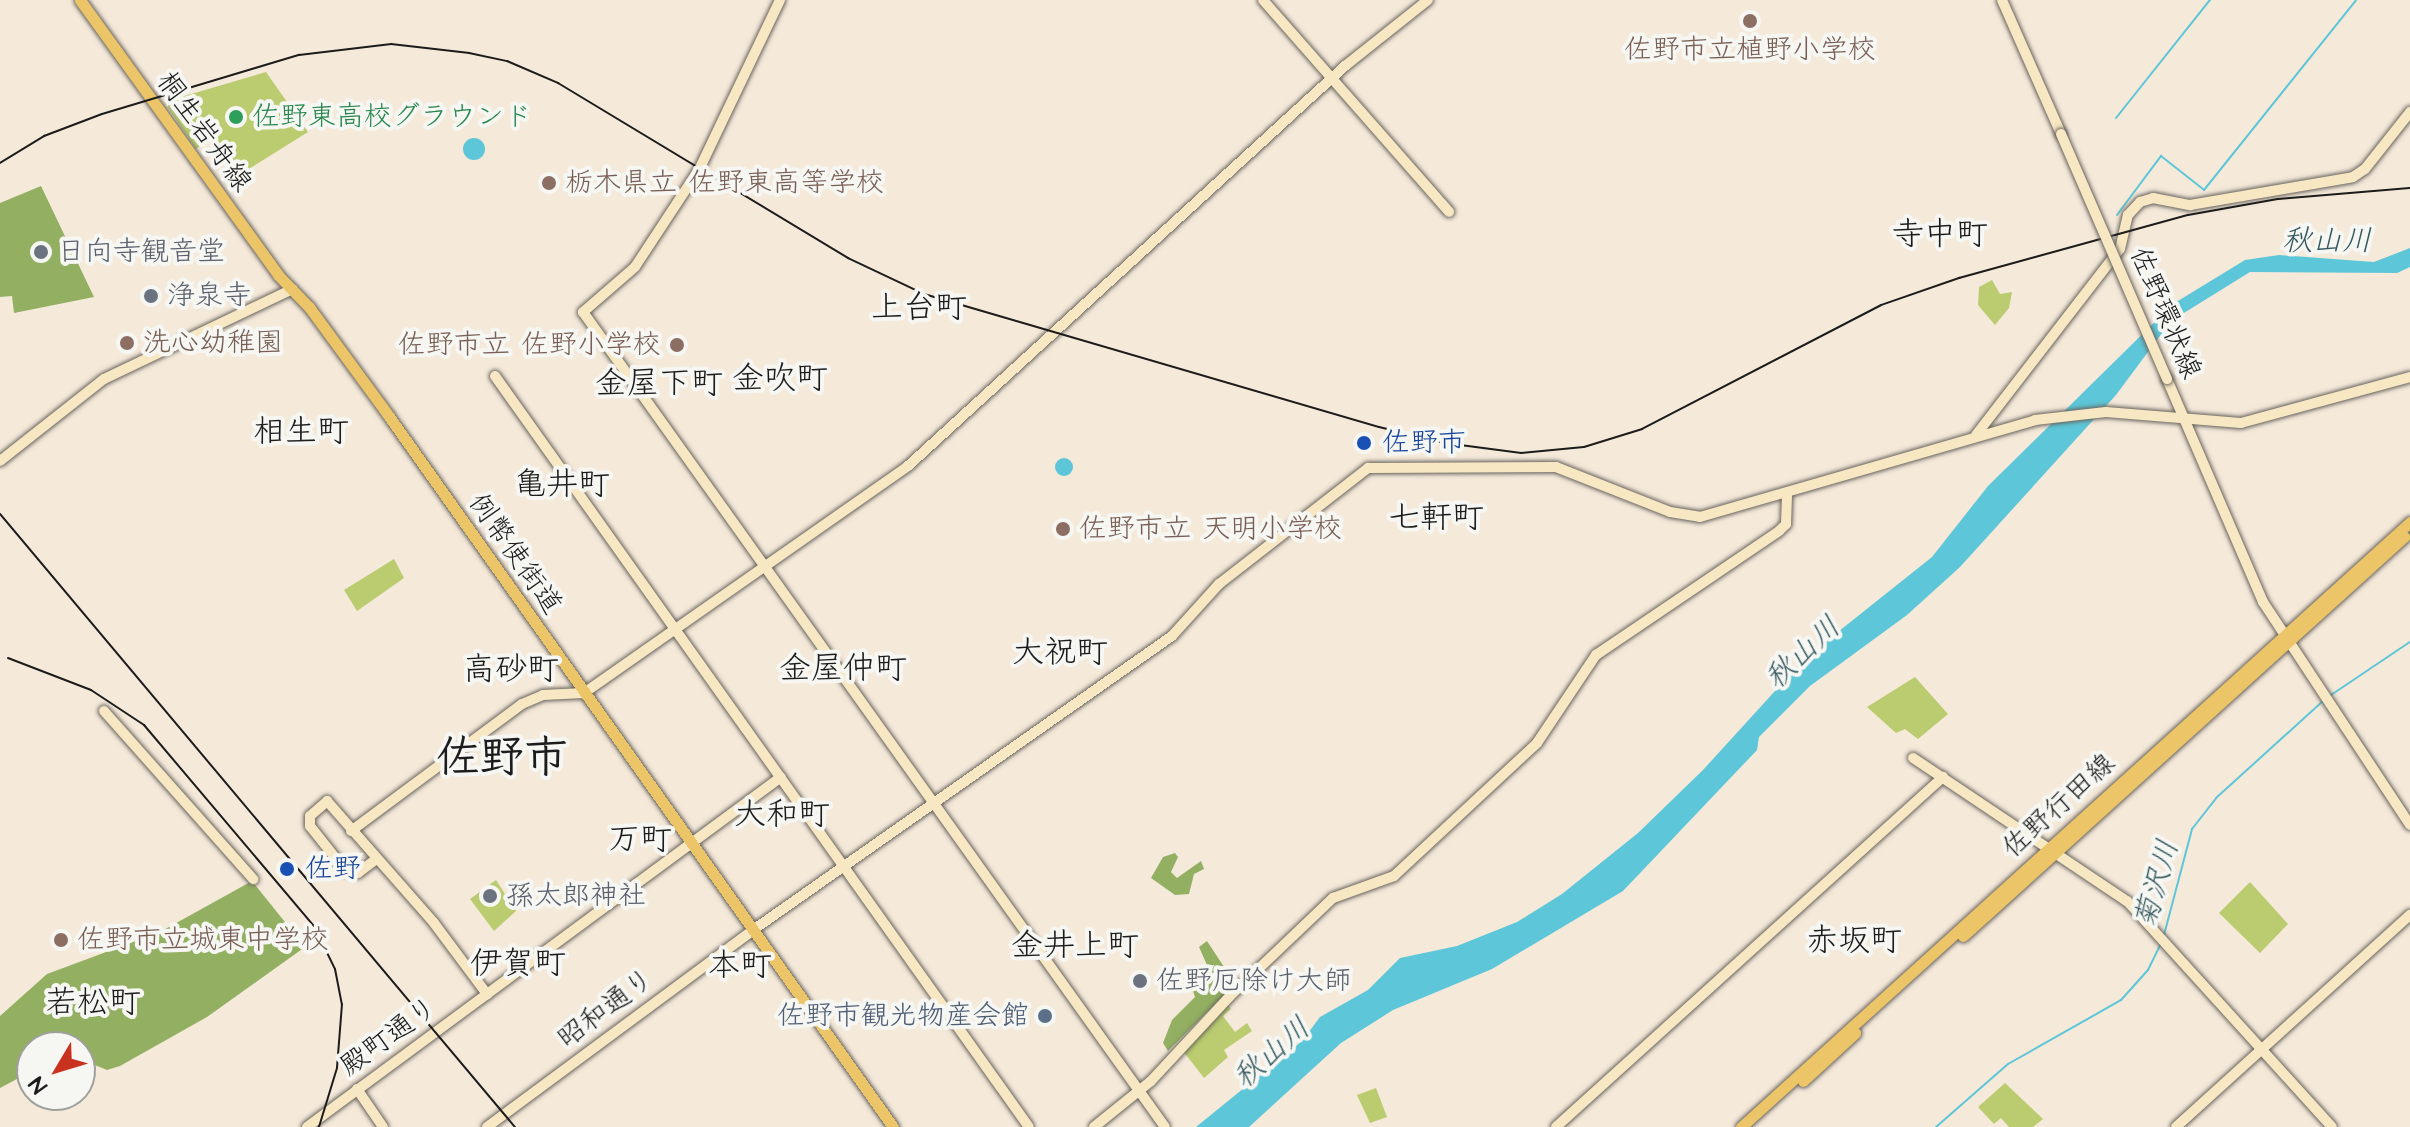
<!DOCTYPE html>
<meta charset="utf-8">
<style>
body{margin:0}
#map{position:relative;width:2410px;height:1127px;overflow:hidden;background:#f5e9da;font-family:"Architects Daughter","Klee One",sans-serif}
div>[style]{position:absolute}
.green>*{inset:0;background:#bacc6f}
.forest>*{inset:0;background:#93b062}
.water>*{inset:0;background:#5dc6d8}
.round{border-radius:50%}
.stream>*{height:2px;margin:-1px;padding:0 1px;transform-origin:1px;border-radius:1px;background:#5dc6d8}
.roads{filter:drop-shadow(0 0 2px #68645e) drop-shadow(0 0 2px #68645e)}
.secondary>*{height:10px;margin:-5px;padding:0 5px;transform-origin:5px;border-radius:5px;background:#f7e8c3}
.primary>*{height:11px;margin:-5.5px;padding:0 5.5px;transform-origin:5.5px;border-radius:5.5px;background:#ecc569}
.rail>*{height:2px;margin:-1px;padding:0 1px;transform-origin:1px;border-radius:1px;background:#1c1c1c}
.bridges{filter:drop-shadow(0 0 2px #68645e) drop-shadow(0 0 2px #68645e)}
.secondary-bridge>*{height:10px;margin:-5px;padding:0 5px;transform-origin:5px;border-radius:5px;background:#f7e8c3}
.dots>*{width:22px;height:22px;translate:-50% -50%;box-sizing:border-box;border:4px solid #f6f6f2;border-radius:50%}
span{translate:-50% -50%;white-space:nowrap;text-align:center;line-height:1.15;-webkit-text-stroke:8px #f6f6f2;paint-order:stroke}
.education-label{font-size:28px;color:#785e54}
.left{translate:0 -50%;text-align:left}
.right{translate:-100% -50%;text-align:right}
.leisure-label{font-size:28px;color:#27864d}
.street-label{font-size:28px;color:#1c1c1c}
.worship-label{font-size:28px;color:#5b616d}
.transit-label{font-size:28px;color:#164399}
.service-label{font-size:28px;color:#4e5e75}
.water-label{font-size:30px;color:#33585e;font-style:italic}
.quarter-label{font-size:32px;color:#1c1c1c}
.town-label{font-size:44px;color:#1c1c1c;font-weight:700}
.north{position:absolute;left:16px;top:1031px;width:80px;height:80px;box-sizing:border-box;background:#f6f6f2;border:2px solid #9f9f9c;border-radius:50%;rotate:232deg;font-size:22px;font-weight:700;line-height:32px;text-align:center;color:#1c1c1c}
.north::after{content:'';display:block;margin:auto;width:28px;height:36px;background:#c8321e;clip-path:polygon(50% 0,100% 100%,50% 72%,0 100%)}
</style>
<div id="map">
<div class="green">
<div style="clip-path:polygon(266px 72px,308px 132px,241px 174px,211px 138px,196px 149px,164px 102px)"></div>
<div style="clip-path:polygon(1992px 280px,2000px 294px,2012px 292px,2009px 308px,1995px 325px,1978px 305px,1979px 287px)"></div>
<div style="clip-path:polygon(394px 559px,404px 578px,357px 611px,344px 590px)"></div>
<div style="clip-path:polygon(1915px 677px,1948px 714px,1918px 739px,1905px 729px,1896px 733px,1867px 707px)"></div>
<div style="clip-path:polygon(496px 880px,516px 911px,494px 931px,470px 899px)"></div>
<div style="clip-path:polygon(2250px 882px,2288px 924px,2260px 953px,2219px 913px)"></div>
<div style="clip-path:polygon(1227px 1004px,1231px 1009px,1223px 1016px,1235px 1032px,1247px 1023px,1252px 1031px,1224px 1050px,1228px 1057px,1204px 1078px,1183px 1051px)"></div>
<div style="clip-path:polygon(2005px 1083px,2043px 1119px,2033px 1127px,2009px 1127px,2001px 1118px,1994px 1124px,1978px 1107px)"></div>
<div style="clip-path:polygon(1376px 1088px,1387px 1117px,1370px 1123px,1357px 1095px)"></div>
</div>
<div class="forest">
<div style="clip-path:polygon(41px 186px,94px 297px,14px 313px,12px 296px,0 297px,0 203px)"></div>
<div style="clip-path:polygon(1175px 853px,1178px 857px,1171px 872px,1177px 878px,1201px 861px,1204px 869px,1194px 874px,1189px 894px,1175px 895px,1151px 878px,1163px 857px)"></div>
<div style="clip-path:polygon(252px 881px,305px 947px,207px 1017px,120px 1066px,107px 1070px,80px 1059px,80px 1047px,32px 1047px,32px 1071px,0 1088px,0 1016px,47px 974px,160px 932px)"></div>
<div style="clip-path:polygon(1207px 941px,1232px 979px,1221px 988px,1225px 994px,1168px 1051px,1163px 1043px,1172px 1020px,1195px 997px,1189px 978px,1207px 965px,1199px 947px)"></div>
</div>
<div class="water">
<div class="round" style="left:463px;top:138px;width:22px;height:22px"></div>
<div style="clip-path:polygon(2410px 248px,2410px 267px,2397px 273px,2250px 272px,2171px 321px,2116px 395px,1960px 567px,1907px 615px,1810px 686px,1759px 737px,1757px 750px,1623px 891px,1492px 969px,1393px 1010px,1341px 1043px,1249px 1127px,1196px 1127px,1302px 1041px,1320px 1017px,1368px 990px,1400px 958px,1457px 946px,1517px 922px,1562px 894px,1638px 833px,1703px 770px,1804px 659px,1932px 557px,1988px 486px,2173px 304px,2245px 260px,2279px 255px,2374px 262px)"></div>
<div class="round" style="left:735px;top:369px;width:18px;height:18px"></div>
<div class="round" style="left:1055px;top:458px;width:18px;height:18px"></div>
</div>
<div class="stream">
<div style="left:2116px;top:118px;width:151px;rotate:-51.5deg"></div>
<div style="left:2117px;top:215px;width:74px;rotate:-53.3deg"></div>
<div style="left:2161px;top:156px;width:55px;rotate:38.3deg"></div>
<div style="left:2204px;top:190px;width:243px;rotate:-51.3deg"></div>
<div style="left:2331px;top:695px;width:95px;rotate:-33.9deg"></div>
<div style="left:2164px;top:935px;width:110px;rotate:-75.2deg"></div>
<div style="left:2192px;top:829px;width:39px;rotate:-52deg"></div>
<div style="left:2216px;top:798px;width:144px;rotate:-42.2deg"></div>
<div style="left:1936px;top:1127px;width:96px;rotate:-41.2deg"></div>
<div style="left:2008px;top:1064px;width:130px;rotate:-29.5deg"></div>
<div style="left:2121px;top:1000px;width:40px;rotate:-48deg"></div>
<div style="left:2148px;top:970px;width:28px;rotate:-64deg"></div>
</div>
<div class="roads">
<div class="secondary">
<div style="left:780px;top:0;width:186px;rotate:115.5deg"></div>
<div style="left:700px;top:168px;width:118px;rotate:123.3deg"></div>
<div style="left:635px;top:267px;width:69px;rotate:139.1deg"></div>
<div style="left:583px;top:312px;width:1001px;rotate:54.47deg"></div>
<div style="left:1263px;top:0;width:282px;rotate:48.7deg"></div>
<div style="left:2002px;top:0;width:146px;rotate:66.2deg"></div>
<div style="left:495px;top:376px;width:921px;rotate:54.59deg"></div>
<div style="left:2167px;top:379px;width:243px;rotate:66.7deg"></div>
<div style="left:2263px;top:602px;width:267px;rotate:56.6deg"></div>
<div style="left:1976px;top:435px;width:235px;rotate:-52.3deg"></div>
<div style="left:2120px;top:249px;width:35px;rotate:-77deg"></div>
<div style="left:2128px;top:215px;width:18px;rotate:-47deg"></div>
<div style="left:2140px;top:202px;width:14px;rotate:-17deg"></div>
<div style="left:2153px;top:198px;width:38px;rotate:11deg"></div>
<div style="left:2190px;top:205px;width:165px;rotate:-9.7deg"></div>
<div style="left:2353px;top:177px;width:14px;rotate:-34deg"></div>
<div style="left:2365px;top:169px;width:73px;rotate:-51.7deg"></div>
<div style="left:0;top:461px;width:132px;rotate:-38.3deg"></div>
<div style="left:104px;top:379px;width:209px;rotate:-25.5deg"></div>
<div style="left:104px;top:711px;width:225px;rotate:48.4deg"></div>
<div style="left:1913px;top:758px;width:257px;rotate:33.8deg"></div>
<div style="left:2127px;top:901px;width:305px;rotate:47.8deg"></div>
<div style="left:351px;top:831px;width:213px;rotate:-36.6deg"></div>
<div style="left:522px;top:704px;width:23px;rotate:-23deg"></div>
<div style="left:543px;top:695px;width:41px;rotate:-2.8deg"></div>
<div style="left:584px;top:693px;width:396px;rotate:-35deg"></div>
<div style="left:908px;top:466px;width:592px;rotate:-42.47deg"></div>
<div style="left:1345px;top:66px;width:106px;rotate:-38.5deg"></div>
<div style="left:375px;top:860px;width:21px;rotate:143deg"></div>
<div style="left:358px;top:873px;width:13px;rotate:-167deg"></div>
<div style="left:345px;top:870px;width:56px;rotate:-128.5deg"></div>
<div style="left:310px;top:826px;width:10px;rotate:-90deg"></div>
<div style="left:310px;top:816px;width:23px;rotate:-41deg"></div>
<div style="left:327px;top:801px;width:162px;rotate:48.7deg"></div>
<div style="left:434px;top:923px;width:89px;rotate:53.3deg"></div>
<div style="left:357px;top:1089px;width:46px;rotate:55.6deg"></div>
<div style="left:307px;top:1127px;width:589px;rotate:-36.44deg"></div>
<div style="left:487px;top:1127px;width:331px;rotate:-36.5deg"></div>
<div style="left:753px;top:930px;width:512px;rotate:-35.06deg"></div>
<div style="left:1172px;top:636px;width:70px;rotate:-47.9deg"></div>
<div style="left:1219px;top:584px;width:189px;rotate:-37.9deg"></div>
<div style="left:1368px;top:468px;width:188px;rotate:-0.3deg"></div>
<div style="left:1556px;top:467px;width:123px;rotate:21.5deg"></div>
<div style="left:1670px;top:512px;width:30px;rotate:9deg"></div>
<div style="left:1700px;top:517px;width:349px;rotate:-16.1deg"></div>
<div style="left:2035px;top:420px;width:71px;rotate:-6.4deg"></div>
<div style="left:2106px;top:412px;width:135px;rotate:4.7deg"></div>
<div style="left:2241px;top:423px;width:175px;rotate:-15.2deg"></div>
<div style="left:1094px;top:1127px;width:73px;rotate:-38.9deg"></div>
<div style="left:1151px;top:1081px;width:115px;rotate:-47.1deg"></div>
<div style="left:1229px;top:997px;width:144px;rotate:-43.6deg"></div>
<div style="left:1333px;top:898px;width:65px;rotate:-19.8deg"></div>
<div style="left:1394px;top:876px;width:195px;rotate:-42.9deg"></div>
<div style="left:1537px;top:743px;width:106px;rotate:-56.2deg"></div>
<div style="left:1596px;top:655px;width:221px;rotate:-34.1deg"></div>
<div style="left:1779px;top:531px;width:10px;rotate:-45deg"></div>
<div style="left:1786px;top:524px;width:30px;rotate:-88deg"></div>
<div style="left:1556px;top:1127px;width:522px;rotate:-42.13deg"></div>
<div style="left:2176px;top:1127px;width:316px;rotate:-42.2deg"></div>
</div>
<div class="primary">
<div style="left:80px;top:0;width:339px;rotate:54.2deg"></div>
<div style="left:278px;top:275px;width:45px;rotate:45.9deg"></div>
<div style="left:309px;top:307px;width:134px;rotate:53.8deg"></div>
<div style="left:388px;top:415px;width:873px;rotate:54.65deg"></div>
<div style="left:1963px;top:936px;width:595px;rotate:-42.14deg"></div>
<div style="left:1803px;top:1081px;width:71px;rotate:-42.7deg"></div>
<div style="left:1741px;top:1127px;width:902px;rotate:-42.12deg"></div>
</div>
</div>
<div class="rail">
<div style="left:0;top:163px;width:52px;rotate:-31.5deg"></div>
<div style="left:44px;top:136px;width:62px;rotate:-20.8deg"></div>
<div style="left:102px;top:114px;width:206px;rotate:-16.7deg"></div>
<div style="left:299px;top:55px;width:93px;rotate:-6.8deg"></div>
<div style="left:391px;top:44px;width:79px;rotate:6.6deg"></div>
<div style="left:469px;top:53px;width:39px;rotate:12deg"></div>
<div style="left:507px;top:61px;width:56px;rotate:23.3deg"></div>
<div style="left:558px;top:83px;width:339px;rotate:31.1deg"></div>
<div style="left:848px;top:258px;width:84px;rotate:25.3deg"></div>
<div style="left:924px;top:294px;width:474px;rotate:16.3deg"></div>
<div style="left:1379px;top:427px;width:68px;rotate:13.6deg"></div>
<div style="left:1445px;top:443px;width:77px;rotate:7.5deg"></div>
<div style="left:1521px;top:453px;width:63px;rotate:-5.4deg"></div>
<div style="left:1584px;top:447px;width:61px;rotate:-17.2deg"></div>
<div style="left:1642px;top:429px;width:269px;rotate:-27.4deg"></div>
<div style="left:1881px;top:305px;width:83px;rotate:-19.1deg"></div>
<div style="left:1959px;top:278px;width:238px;rotate:-15.4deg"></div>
<div style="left:2188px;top:215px;width:91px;rotate:-10.1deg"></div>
<div style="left:2278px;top:199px;width:132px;rotate:-4.8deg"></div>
<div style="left:0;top:514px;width:801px;rotate:49.97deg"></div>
<div style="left:8px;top:658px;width:89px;rotate:21.1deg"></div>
<div style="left:91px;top:690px;width:64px;rotate:33.4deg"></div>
<div style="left:144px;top:725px;width:263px;rotate:49.8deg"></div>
<div style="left:314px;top:926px;width:48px;rotate:64deg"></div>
<div style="left:335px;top:969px;width:36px;rotate:79deg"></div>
<div style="left:342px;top:1004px;width:64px;rotate:94.5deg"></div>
<div style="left:337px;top:1068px;width:62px;rotate:107deg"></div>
</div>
<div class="bridges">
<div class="secondary-bridge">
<div style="left:2061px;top:134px;width:267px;rotate:66.6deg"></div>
</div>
</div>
<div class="dots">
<div style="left:1750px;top:21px;background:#8d6e63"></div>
<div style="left:236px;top:117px;background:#2e9e5b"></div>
<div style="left:549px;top:183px;background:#8d6e63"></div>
<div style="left:41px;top:252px;background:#6b7280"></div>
<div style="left:151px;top:296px;background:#6b7280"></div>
<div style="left:127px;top:343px;background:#8d6e63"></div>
<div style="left:677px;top:345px;background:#8d6e63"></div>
<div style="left:1364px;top:443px;background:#1a4fb4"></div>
<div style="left:1063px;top:529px;background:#8d6e63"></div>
<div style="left:287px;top:869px;background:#1a4fb4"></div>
<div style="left:490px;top:896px;background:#6b7280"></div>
<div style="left:61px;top:940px;background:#8d6e63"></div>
<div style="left:1140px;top:981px;background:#6b7280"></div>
<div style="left:1045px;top:1016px;background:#5c6f8a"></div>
</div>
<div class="education-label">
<span style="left:1750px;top:50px">佐野市立植野小学校</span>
<span class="left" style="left:565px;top:183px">栃木県立 佐野東高等学校</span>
<span class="left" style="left:143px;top:343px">洗心幼稚園</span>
<span class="right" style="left:661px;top:345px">佐野市立 佐野小学校</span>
<span class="left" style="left:1079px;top:529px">佐野市立 天明小学校</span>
<span class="left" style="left:77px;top:940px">佐野市立城東中学校</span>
</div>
<div class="leisure-label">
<span class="left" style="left:252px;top:117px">佐野東高校グラウンド</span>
</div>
<div class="street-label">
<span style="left:204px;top:132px;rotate:54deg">桐生岩舟線</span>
<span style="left:2165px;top:313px;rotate:67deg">佐野環状線</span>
<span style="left:515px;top:554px;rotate:55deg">例幣使街道</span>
<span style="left:2059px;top:806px;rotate:-42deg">佐野行田線</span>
<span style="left:606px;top:1009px;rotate:-37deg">昭和通り</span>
<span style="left:389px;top:1037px;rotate:-36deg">殿町通り</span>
</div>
<div class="worship-label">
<span class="left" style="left:57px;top:252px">日向寺観音堂</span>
<span class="left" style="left:167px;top:296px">浄泉寺</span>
<span class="left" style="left:506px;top:896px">孫太郎神社</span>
<span class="left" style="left:1156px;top:981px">佐野厄除け大師</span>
</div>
<div class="transit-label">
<span class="left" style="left:1382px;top:443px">佐野市</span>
<span class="left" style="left:305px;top:869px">佐野</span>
</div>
<div class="service-label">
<span class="right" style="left:1029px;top:1016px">佐野市観光物産会館</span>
</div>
<div class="water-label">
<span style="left:2327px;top:241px">秋山川</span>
<span style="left:1803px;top:653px;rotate:-43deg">秋山川</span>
<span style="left:2157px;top:884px;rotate:-74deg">菊沢川</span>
<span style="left:1272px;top:1053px;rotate:-41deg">秋山川</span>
</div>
<div class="quarter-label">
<span style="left:1940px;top:235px">寺中町</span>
<span style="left:919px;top:308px">上台町</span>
<span style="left:780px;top:379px">金吹町</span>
<span style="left:659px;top:384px">金屋下町</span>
<span style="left:301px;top:432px">相生町</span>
<span style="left:562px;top:485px">亀井町</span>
<span style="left:1436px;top:518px">七軒町</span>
<span style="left:1060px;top:653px">大祝町</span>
<span style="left:843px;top:669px">金屋仲町</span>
<span style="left:511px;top:670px">高砂町</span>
<span style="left:782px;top:815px">大和町</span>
<span style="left:640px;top:840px">万町</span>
<span style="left:1854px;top:941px">赤坂町</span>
<span style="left:1075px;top:946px">金井上町</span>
<span style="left:518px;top:964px">伊賀町</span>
<span style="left:740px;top:966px">本町</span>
<span style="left:93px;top:1003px">若松町</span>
</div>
<div class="town-label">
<span style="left:502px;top:759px">佐野市</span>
</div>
<div class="north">N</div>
</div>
